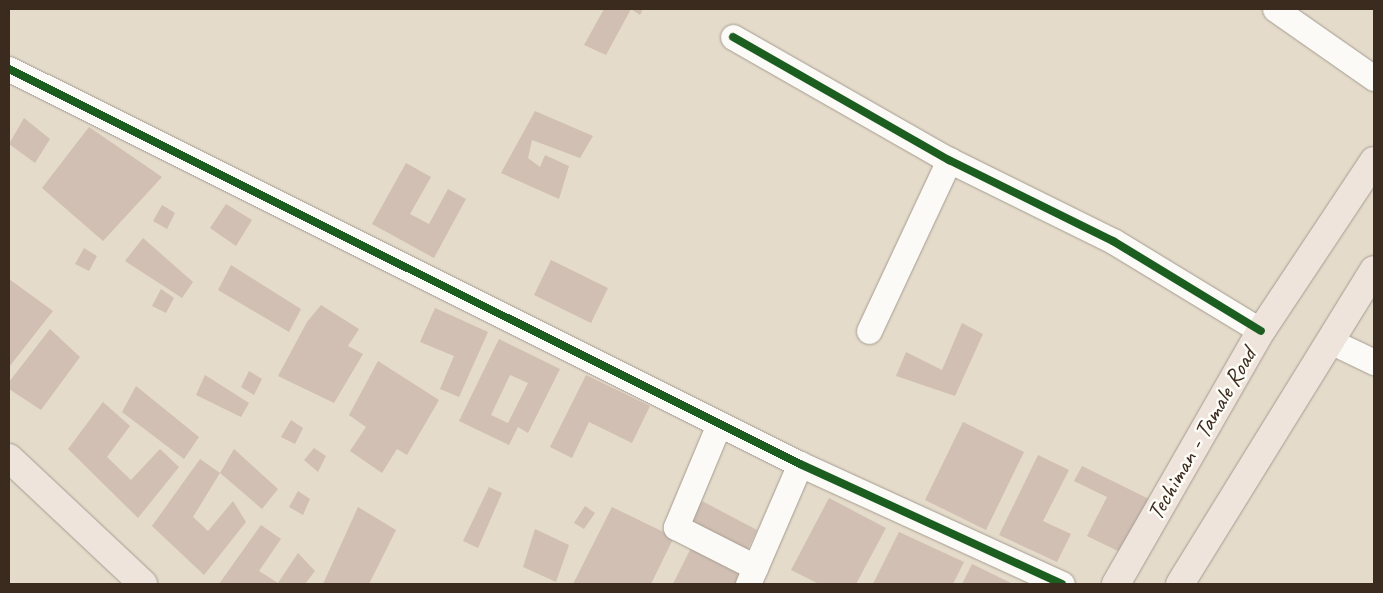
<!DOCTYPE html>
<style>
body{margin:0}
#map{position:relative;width:1383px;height:593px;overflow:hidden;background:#e5dbca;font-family:Caveat,sans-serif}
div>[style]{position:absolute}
.building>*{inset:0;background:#d0bfb2}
.roads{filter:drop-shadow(0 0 1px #a49c91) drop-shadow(0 0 1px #a49c91)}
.minor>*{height:25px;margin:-12.5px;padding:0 12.5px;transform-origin:12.5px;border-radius:12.5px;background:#fbfaf7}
.major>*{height:28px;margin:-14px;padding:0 14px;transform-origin:14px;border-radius:14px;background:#eee4dc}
.highway>*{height:28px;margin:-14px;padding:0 14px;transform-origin:14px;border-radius:14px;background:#eee4dc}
.cycleway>*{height:8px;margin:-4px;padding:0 4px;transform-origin:4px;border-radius:4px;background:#1b5e20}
span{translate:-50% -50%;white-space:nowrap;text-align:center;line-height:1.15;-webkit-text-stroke:5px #fdfcf7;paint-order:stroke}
.street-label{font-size:24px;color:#3b2a1e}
.frame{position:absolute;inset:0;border:10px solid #3b2a1e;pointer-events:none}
</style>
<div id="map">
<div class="building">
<div style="clip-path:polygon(604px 9px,643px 9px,640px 15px,631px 9px,606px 55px,584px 45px)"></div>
<div style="clip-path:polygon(535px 111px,593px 136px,580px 158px,532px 140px,528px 158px,540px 167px,545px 155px,569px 166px,559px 199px,501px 173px)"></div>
<div style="clip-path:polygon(24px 118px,50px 139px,35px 163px,9px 144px)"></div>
<div style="clip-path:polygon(89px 127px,162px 177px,103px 241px,42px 188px)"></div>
<div style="clip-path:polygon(406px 163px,431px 177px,410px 214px,429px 224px,448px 189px,466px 199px,434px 258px,372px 224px)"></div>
<div style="clip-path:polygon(226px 204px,252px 220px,236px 246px,210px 228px)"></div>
<div style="clip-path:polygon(162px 205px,175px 213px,167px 229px,153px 221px)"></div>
<div style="clip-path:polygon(143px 238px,193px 282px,182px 298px,125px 261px)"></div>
<div style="clip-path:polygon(84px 248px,97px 256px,89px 271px,75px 264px)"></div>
<div style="clip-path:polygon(551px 260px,608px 288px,591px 323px,534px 295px)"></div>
<div style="clip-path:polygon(231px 265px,301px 309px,289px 332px,218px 290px)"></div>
<div style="clip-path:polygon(9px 279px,53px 311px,9px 367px)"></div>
<div style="clip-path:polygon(161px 289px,174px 298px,166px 313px,152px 306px)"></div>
<div style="clip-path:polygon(321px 305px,359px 329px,348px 346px,363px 354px,334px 403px,278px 376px,307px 322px)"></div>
<div style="clip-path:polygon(435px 308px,488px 332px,459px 397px,440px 389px,454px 356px,420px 342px)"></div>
<div style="clip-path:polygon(962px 323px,983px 334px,955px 396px,896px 376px,906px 352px,942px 370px)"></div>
<div style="clip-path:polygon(50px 329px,80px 357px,41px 410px,9px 389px,9px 382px)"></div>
<div style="clip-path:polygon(evenodd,499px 339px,560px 369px,528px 433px,518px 427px,509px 445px,459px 421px,499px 339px,510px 375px,528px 383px,508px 423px,491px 415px,510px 375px)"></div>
<div style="clip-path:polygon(378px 361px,439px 400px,407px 455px,397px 449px,382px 473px,350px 451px,366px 427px,349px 415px)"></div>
<div style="clip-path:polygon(249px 371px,262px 379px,254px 395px,241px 387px)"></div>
<div style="clip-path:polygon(205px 375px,249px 403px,241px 417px,196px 395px)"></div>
<div style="clip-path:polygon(586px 375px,650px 406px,632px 443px,589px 422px,572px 458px,550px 447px)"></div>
<div style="clip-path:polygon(136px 386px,199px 437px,184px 459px,122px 412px)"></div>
<div style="clip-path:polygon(103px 402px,130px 426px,107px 457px,131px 480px,160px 449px,179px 467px,138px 518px,68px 449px)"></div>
<div style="clip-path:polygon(291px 420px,303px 428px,295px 444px,281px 437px)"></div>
<div style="clip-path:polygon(963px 422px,1024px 452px,986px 530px,925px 500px)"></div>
<div style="clip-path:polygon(314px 448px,326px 456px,318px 472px,304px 460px)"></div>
<div style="clip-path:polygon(234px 449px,278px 489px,262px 509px,220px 473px)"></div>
<div style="clip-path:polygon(1038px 455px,1069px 470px,1043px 521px,1071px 534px,1057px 562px,999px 535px)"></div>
<div style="clip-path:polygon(200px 459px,220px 473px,193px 517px,208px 531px,233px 501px,246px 522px,204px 575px,152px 526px)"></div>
<div style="clip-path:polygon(1082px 466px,1149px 499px,1122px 553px,1087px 536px,1107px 497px,1074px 481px)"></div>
<div style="clip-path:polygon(489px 487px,502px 493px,478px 548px,463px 541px)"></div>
<div style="clip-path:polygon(298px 491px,310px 499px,303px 515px,289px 507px)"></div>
<div style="clip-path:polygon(829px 498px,886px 528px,856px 584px,819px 584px,791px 570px)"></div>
<div style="clip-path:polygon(702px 501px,757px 530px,745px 555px,689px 526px)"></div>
<div style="clip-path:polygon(585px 506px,595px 513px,584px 529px,574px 523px)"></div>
<div style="clip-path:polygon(358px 507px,396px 530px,369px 584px,323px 584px)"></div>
<div style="clip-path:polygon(612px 507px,674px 537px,651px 584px,573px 584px)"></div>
<div style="clip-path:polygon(261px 525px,281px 539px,259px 571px,278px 583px,298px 553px,315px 571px,305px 584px,219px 584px)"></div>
<div style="clip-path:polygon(535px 529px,569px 545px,556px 582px,523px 567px)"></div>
<div style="clip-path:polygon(899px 532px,964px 562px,953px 584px,873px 584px)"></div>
<div style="clip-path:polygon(692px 546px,744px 572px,737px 584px,673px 584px)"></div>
<div style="clip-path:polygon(972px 564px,1013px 584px,962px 584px)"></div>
</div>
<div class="roads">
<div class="minor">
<div style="left:1275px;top:9px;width:121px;rotate:34.9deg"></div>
<div style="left:733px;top:37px;width:249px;rotate:29.7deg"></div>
<div style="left:949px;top:160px;width:183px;rotate:26.3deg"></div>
<div style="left:1113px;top:241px;width:173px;rotate:31.3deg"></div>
<div style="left:9px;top:69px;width:884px;rotate:26.54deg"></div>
<div style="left:800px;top:464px;width:288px;rotate:24.6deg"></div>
<div style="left:869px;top:331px;width:189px;rotate:-64.9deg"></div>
<div style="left:1330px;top:341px;width:49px;rotate:25.5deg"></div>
<div style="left:719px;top:424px;width:112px;rotate:112.7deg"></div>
<div style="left:676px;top:527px;width:89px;rotate:26.9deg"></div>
<div style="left:748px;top:584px;width:131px;rotate:-66.6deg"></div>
</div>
<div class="major">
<div style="left:9px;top:458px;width:184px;rotate:43.2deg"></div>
</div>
<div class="highway">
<div style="left:1116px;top:584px;width:292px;rotate:-60.2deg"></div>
<div style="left:1261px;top:331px;width:204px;rotate:-56.4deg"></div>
<div style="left:1180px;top:584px;width:369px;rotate:-58.3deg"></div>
</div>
</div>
<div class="cycleway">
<div style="left:733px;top:37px;width:249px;rotate:29.7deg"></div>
<div style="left:949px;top:160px;width:183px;rotate:26.3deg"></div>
<div style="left:1113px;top:241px;width:173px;rotate:31.3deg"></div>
<div style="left:9px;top:69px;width:884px;rotate:26.54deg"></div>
<div style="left:800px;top:464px;width:288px;rotate:24.6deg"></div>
</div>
<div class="street-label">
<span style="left:1202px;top:434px;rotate:-60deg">Techiman - Tamale Road</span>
</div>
<div class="frame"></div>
</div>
